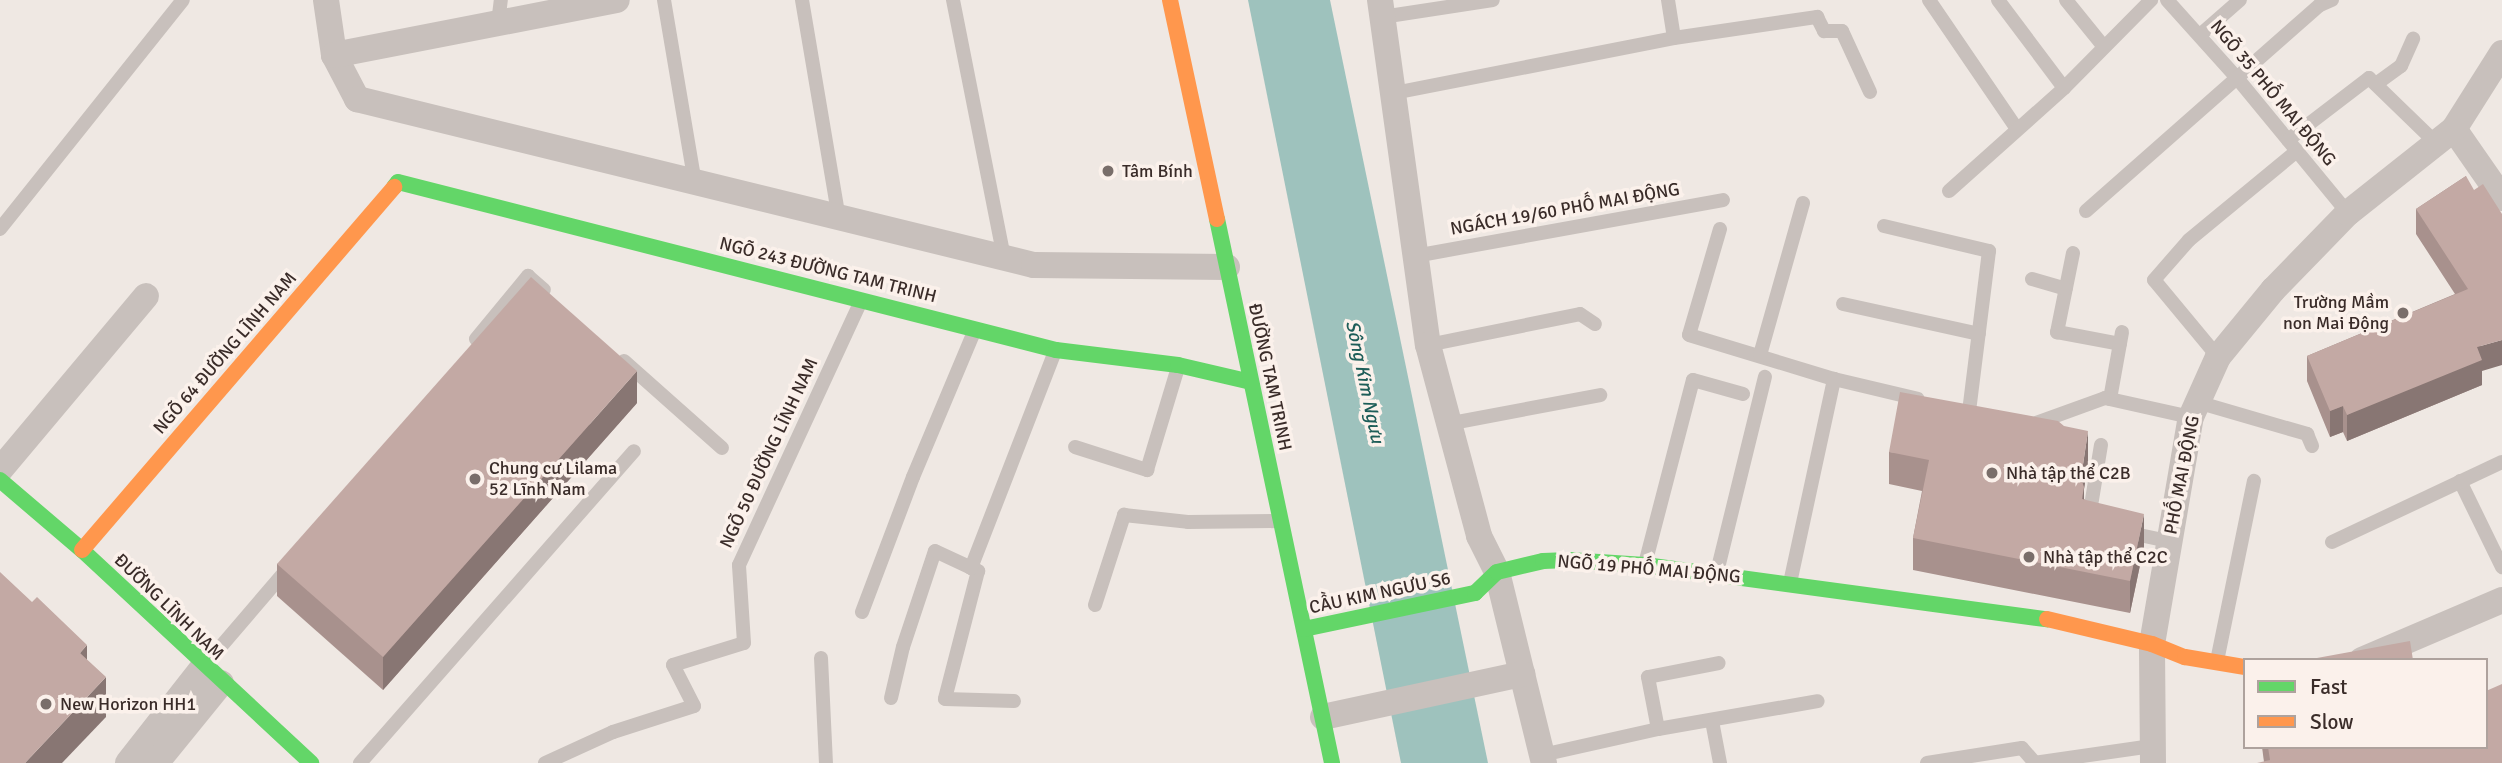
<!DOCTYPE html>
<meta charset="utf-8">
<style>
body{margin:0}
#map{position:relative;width:2502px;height:763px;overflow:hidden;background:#efe8e3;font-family:Signika,sans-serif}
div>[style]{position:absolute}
.water>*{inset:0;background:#9ec2bd}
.lane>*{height:14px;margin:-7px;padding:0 7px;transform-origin:7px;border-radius:7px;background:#c8c0bc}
.street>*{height:26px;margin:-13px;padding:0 13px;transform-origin:13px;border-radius:13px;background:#c8c0bc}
.fast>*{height:16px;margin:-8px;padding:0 8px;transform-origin:8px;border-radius:8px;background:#63d668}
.slow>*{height:16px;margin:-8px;padding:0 8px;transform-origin:8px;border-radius:8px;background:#ff974d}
.wall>*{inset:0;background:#a8918d}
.shaded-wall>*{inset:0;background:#887673}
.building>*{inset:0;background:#c3a9a4}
.dots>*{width:19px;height:19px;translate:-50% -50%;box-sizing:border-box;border:4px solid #fbf1eb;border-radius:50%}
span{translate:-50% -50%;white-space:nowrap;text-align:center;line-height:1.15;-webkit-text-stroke:7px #fbf1eb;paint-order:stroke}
.street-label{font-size:18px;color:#3a2c29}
.poi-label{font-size:18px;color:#3a2c29}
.left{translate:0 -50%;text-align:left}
.right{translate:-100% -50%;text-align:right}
.water-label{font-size:19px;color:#1d5d58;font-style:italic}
.legend{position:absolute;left:2243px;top:658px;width:245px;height:91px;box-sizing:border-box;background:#fbf1eb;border:2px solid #aea29d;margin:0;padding:9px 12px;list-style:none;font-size:21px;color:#3a2c29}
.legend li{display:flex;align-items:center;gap:14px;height:35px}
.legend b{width:35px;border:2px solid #aea29d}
</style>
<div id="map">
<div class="water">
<div style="clip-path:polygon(1248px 0,1330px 0,1488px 763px,1401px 763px)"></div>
</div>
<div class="lane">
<div style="left:664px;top:0;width:186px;rotate:80.4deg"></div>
<div style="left:802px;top:0;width:222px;rotate:80.4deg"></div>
<div style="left:953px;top:0;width:263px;rotate:78.8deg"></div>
<div style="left:1668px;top:0;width:38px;rotate:81deg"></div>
<div style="left:1929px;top:0;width:156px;rotate:55.7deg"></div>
<div style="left:1998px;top:0;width:110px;rotate:53.1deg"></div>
<div style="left:2066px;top:0;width:60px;rotate:51deg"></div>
<div style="left:2167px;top:0;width:105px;rotate:48.1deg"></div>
<div style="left:2237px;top:78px;width:175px;rotate:50.6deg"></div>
<div style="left:1382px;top:17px;width:112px;rotate:-8.7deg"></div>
<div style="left:498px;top:23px;width:23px;rotate:-83deg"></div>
<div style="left:2200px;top:35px;width:53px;rotate:-41.2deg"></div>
<div style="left:2376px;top:84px;width:31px;rotate:-36deg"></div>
<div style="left:2401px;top:66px;width:30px;rotate:-66deg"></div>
<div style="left:1394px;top:93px;width:285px;rotate:-11.1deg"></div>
<div style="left:1674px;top:38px;width:145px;rotate:-8.4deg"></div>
<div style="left:1817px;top:17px;width:16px;rotate:63deg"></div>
<div style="left:1824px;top:31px;width:18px"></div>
<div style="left:1842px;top:31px;width:67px;rotate:65.3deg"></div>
<div style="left:2288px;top:140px;width:102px;rotate:-37.4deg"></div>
<div style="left:2369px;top:78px;width:93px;rotate:44.1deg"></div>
<div style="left:1949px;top:191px;width:154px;rotate:-41.8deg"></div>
<div style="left:2064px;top:88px;width:124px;rotate:-45.3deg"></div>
<div style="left:2086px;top:211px;width:312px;rotate:-41.4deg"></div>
<div style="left:2320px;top:5px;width:13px;rotate:-23deg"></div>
<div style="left:1884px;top:226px;width:108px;rotate:13.4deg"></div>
<div style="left:1989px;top:251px;width:162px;rotate:97.1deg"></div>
<div style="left:0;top:229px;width:293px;rotate:-51.4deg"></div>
<div style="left:1720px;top:229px;width:110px;rotate:106.3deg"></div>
<div style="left:1689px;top:335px;width:152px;rotate:16.9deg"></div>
<div style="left:1834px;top:379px;width:86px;rotate:13.4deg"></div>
<div style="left:2073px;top:253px;width:81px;rotate:101.4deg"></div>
<div style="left:2057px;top:332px;width:64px;rotate:10.8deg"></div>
<div style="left:1415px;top:256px;width:313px;rotate:-10.3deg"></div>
<div style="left:2032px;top:279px;width:35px;rotate:16deg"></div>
<div style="left:1843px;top:304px;width:139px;rotate:12.4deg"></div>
<div style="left:476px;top:339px;width:82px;rotate:-50.5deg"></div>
<div style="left:528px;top:276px;width:21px;rotate:41deg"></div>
<div style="left:1428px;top:345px;width:155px;rotate:-11.5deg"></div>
<div style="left:1580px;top:314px;width:18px;rotate:34deg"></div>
<div style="left:1760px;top:355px;width:158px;rotate:-74.2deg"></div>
<div style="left:2218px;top:357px;width:100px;rotate:-129.7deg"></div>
<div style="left:2154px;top:280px;width:53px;rotate:-48.8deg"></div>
<div style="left:2189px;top:240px;width:140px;rotate:-39.5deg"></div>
<div style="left:624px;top:361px;width:131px;rotate:41.6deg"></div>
<div style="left:2110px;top:399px;width:68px;rotate:-79.8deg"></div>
<div style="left:2197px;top:402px;width:115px;rotate:16.2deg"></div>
<div style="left:2307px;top:434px;width:13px;rotate:67deg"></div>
<div style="left:1447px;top:424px;width:156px;rotate:-10.7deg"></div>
<div style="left:2028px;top:426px;width:82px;rotate:-20deg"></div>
<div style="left:2105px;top:398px;width:88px;rotate:12.5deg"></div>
<div style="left:1075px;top:447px;width:76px;rotate:17.7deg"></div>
<div style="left:1147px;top:470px;width:108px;rotate:-73.2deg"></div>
<div style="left:2460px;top:481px;width:96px;rotate:64deg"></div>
<div style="left:2099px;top:514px;width:9px;rotate:-167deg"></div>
<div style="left:2090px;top:512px;width:68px;rotate:-80.7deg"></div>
<div style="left:2125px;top:532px;width:44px;rotate:11.8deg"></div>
<div style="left:2332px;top:542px;width:188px;rotate:-25.2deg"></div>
<div style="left:1645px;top:564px;width:190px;rotate:-75.4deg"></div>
<div style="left:1693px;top:380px;width:52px;rotate:15.6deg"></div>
<div style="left:971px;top:568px;width:8px;rotate:23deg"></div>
<div style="left:978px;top:571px;width:132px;rotate:104.5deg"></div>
<div style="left:945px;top:699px;width:69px;rotate:1.7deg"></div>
<div style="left:1717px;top:572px;width:201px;rotate:-76.2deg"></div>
<div style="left:1790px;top:583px;width:209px;rotate:-77.8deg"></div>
<div style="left:1095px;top:605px;width:95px;rotate:-72.1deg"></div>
<div style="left:1124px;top:515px;width:64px;rotate:6.2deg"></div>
<div style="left:1188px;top:522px;width:89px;rotate:-0.6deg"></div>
<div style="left:862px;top:612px;width:144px;rotate:-69.3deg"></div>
<div style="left:913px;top:477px;width:157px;rotate:-67.2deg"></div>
<div style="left:821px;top:658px;width:105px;rotate:87.3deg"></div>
<div style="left:2217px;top:661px;width:184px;rotate:-78.4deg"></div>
<div style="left:205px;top:665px;width:128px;rotate:-49.4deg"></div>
<div style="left:891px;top:698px;width:52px;rotate:-76.8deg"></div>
<div style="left:903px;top:647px;width:101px;rotate:-71.6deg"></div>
<div style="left:935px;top:551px;width:40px;rotate:25deg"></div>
<div style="left:971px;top:568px;width:233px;rotate:-68.8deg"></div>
<div style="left:1712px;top:721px;width:43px;rotate:79.2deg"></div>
<div style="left:1658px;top:729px;width:162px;rotate:-9.9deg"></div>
<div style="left:1542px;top:755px;width:119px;rotate:-12.6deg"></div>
<div style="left:1658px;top:729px;width:53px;rotate:-100.9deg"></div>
<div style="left:1648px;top:677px;width:72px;rotate:-11.2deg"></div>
<div style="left:360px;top:763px;width:415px;rotate:-48.7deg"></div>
<div style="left:545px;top:763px;width:75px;rotate:-24.5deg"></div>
<div style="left:613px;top:732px;width:85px;rotate:-17.8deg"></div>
<div style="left:694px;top:706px;width:46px;rotate:-117.1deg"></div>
<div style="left:673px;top:665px;width:74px;rotate:-17.2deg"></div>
<div style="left:744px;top:643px;width:78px;rotate:-93.7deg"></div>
<div style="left:739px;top:565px;width:289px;rotate:-65.2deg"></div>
<div style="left:1927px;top:763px;width:96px;rotate:-9deg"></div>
<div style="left:2022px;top:748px;width:18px;rotate:49deg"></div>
<div style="left:2034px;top:763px;width:119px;rotate:-8.2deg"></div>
</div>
<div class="street">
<div style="left:326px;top:0;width:56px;rotate:81.7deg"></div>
<div style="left:334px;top:55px;width:50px;rotate:62.4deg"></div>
<div style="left:357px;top:99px;width:697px;rotate:13.78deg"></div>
<div style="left:1034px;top:265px;width:193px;rotate:0.6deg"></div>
<div style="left:1380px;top:0;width:348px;rotate:82.1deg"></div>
<div style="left:1428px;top:345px;width:198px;rotate:75deg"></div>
<div style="left:1479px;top:536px;width:40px;rotate:63.4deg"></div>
<div style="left:1497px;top:572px;width:197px;rotate:76.2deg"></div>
<div style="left:334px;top:55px;width:288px;rotate:-11deg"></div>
<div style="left:2454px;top:129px;width:84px;rotate:55.2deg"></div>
<div style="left:0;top:470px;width:227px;rotate:-50deg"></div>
<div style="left:2362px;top:660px;width:152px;rotate:-23.2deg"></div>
<div style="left:1323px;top:717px;width:204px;rotate:-12.2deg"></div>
<div style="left:128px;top:763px;width:123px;rotate:-51.9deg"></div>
<div style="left:156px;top:763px;width:103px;rotate:-50.9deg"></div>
<div style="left:2153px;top:763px;width:119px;rotate:-90.5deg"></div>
<div style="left:2152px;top:644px;width:230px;rotate:-80.3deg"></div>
<div style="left:2191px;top:417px;width:66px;rotate:-65.8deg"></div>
<div style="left:2218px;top:357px;width:87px;rotate:-50.6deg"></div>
<div style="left:2273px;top:290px;width:107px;rotate:-45.8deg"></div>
<div style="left:2348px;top:213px;width:135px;rotate:-38.4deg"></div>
<div style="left:2454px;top:129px;width:90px;rotate:-57.7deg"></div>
</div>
<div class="fast">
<div style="left:394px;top:187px;width:6px;rotate:-51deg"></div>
<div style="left:398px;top:182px;width:679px;rotate:14.32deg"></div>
<div style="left:1056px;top:350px;width:123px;rotate:7deg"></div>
<div style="left:1178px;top:365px;width:75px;rotate:13.1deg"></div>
<div style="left:1217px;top:219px;width:556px;rotate:78.06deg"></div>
<div style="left:0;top:480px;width:108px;rotate:40.5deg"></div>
<div style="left:82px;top:550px;width:313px;rotate:42.9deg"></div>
<div style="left:1304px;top:629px;width:175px;rotate:-11.9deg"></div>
<div style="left:1475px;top:593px;width:30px;rotate:-44deg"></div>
<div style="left:1497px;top:572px;width:47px;rotate:-13.4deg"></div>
<div style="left:1543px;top:561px;width:26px;rotate:-2deg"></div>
<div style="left:1569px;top:560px;width:76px;rotate:3.8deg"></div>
<div style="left:1645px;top:565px;width:406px;rotate:7.7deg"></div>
</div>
<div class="slow">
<div style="left:1170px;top:0;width:224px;rotate:77.9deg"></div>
<div style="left:82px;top:550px;width:479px;rotate:-49.3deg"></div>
<div style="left:2047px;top:619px;width:108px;rotate:13.4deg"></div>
<div style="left:2152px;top:644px;width:35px;rotate:22deg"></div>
<div style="left:2185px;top:657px;width:61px;rotate:9.5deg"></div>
</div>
<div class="wall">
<div style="clip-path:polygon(2466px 176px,2482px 371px,2482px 385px,2347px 441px,2343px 432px,2330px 437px,2307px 381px,2307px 356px,2455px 294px,2416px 234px,2416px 209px)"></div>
<div style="clip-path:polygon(637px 403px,383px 690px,277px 596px,277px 564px)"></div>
<div style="clip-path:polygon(1889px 452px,2088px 464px,2084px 489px,2084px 499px,2144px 546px,2130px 613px,1913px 570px,1913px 538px,1922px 491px,1889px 484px)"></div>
<div style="clip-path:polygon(2262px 747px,2486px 747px,2502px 763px,2264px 762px)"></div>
</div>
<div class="shaded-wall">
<div style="clip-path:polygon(2502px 340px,2502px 365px,2482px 371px,2482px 385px,2347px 441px,2347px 415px,2477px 347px)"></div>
<div style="clip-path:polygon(637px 371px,637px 403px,383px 690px,383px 657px)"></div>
<div style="clip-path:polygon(2343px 406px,2343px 432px,2330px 437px,2330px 411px)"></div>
<div style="clip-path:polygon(2088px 431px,2088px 464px,2084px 489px,2084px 519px,2081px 478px)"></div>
<div style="clip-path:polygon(2144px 514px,2144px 546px,2130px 613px,2130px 581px)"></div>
<div style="clip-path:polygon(87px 645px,87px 684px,80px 653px)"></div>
<div style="clip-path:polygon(106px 677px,106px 717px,62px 763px,25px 763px)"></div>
</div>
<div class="building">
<div style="clip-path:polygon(2466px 176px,2474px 190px,2483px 184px,2502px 214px,2502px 340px,2477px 347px,2482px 360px,2347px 415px,2343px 406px,2330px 411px,2307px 356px,2468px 289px,2416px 209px)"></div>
<div style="clip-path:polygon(531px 277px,637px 371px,383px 657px,277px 564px)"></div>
<div style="clip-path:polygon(1900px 392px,2058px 421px,2064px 426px,2088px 431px,2081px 478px,2084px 487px,2082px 499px,2144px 514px,2130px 581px,1913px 538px,1929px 460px,1889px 452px)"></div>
<div style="clip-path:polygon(0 572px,32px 602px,37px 597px,87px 645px,80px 653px,106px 677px,25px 763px,0 763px)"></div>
<div style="clip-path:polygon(2410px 641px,2413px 660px,2306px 660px)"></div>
<div style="clip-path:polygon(2502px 684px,2502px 763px,2257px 763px,2270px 760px,2268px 747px,2486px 747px,2486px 691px)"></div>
</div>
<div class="dots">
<div style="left:1108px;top:171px;background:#796e6a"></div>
<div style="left:2403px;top:313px;background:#796e6a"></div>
<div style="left:1992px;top:473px;background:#796e6a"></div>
<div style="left:475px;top:479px;background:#796e6a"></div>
<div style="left:2029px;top:557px;background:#796e6a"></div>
<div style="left:46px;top:704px;background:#796e6a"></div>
</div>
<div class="street-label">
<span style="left:2273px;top:93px;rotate:50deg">NGÕ 35 PHỐ MAI ĐỘNG</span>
<span style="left:1565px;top:209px;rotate:-10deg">NGÁCH 19/60 PHỐ MAI ĐỘNG</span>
<span style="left:828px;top:270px;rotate:14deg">NGÕ 243 ĐƯỜNG TAM TRINH</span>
<span style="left:225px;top:353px;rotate:-49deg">NGÕ 64 ĐƯỜNG LĨNH NAM</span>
<span style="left:1270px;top:377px;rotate:78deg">ĐƯỜNG TAM TRINH</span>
<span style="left:769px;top:453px;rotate:-65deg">NGÕ 50 ĐƯỜNG LĨNH NAM</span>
<span style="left:2182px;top:475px;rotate:-79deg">PHỐ MAI ĐỘNG</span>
<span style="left:1649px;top:569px;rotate:5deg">NGÕ 19 PHỐ MAI ĐỘNG</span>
<span style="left:1380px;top:593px;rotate:-12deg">CẦU KIM NGƯU S6</span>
<span style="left:169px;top:607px;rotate:44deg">ĐƯỜNG LĨNH NAM</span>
</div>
<div class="poi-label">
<span class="left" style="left:1122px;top:171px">Tâm Bính</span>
<span class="right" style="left:2389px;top:313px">Trường Mầm<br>non Mai Động</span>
<span class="left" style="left:489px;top:479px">Chung cư Lilama<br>52 Lĩnh Nam</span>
<span class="left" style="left:2006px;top:473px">Nhà tập thể C2B</span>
<span class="left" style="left:2043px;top:557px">Nhà tập thể C2C</span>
<span class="left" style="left:60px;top:704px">New Horizon HH1</span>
</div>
<div class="water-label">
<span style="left:1364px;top:382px;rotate:78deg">Sông Kim Ngưu</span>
</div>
<ul class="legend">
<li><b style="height:9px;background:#63d668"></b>Fast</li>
<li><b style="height:9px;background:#ff974d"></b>Slow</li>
</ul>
</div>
